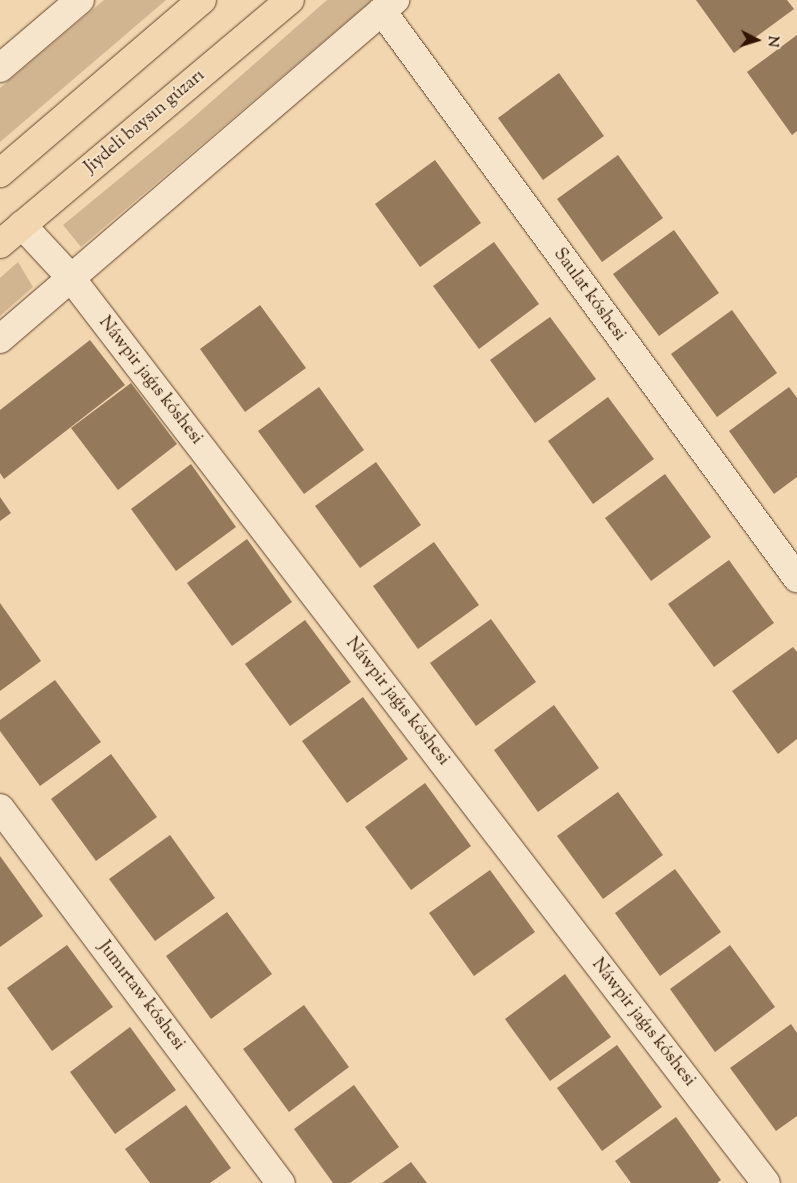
<!DOCTYPE html>
<meta charset="utf-8">
<style>
body{margin:0}
#map{position:relative;width:797px;height:1183px;overflow:hidden;background:#f1d6af;font-family:"Sorts Mill Goudy",serif}
div>[style]{position:absolute}
.green>*{inset:0;background:#d1b591}
.building>*{inset:0;background:#95795b}
.roads{filter:drop-shadow(0 0 1px #62452c) drop-shadow(0 0 1px #62452c)}
.minor>*{height:28px;margin:-14px;padding:0 14px;transform-origin:14px;border-radius:14px;background:#f6e4cb}
.major>*{height:28px;margin:-14px;padding:0 14px;transform-origin:14px;border-radius:14px;background:#f1d6af}
span{translate:-50% -50%;white-space:nowrap;text-align:center;line-height:1.15;-webkit-text-stroke:4px #f6e4cb;paint-order:stroke}
.street-label{font-size:18px;color:#321500}
.north{position:absolute;left:732px;top:15px;width:50px;height:50px;-webkit-text-stroke:4px #f6e4cb;paint-order:stroke;rotate:95deg;font-size:14px;font-weight:700;line-height:20px;text-align:center;color:#321500}
.north::after{content:'';display:block;margin:auto;width:18px;height:22px;background:#321500;clip-path:polygon(50% 0,100% 100%,50% 72%,0 100%)}
</style>
<div id="map">
<div class="green">
<div style="clip-path:polygon(104px 0,166px 0,0 142px,0 88px)"></div>
<div style="clip-path:polygon(327px 0,372px 0,81px 247px,63px 225px,187px 123px)"></div>
<div style="clip-path:polygon(18px 262px,33px 287px,0 316px,0 278px)"></div>
</div>
<div class="building">
<div style="clip-path:polygon(696px 0,787px 0,794px 9px,734px 53px)"></div>
<div style="clip-path:polygon(797px 35px,797px 131px,792px 135px,747px 72px)"></div>
<div style="clip-path:polygon(559px 73px,604px 136px,543px 180px,498px 118px)"></div>
<div style="clip-path:polygon(618px 155px,663px 218px,602px 262px,557px 199px)"></div>
<div style="clip-path:polygon(435px 160px,481px 223px,420px 267px,375px 204px)"></div>
<div style="clip-path:polygon(674px 230px,719px 293px,659px 336px,613px 274px)"></div>
<div style="clip-path:polygon(494px 242px,539px 304px,479px 349px,433px 286px)"></div>
<div style="clip-path:polygon(260px 305px,306px 368px,245px 412px,200px 349px)"></div>
<div style="clip-path:polygon(732px 310px,777px 373px,717px 417px,671px 354px)"></div>
<div style="clip-path:polygon(550px 317px,596px 379px,535px 423px,490px 360px)"></div>
<div style="clip-path:polygon(90px 340px,125px 385px,4px 479px,0 473px,0 410px)"></div>
<div style="clip-path:polygon(131px 383px,177px 444px,118px 490px,71px 428px)"></div>
<div style="clip-path:polygon(319px 387px,364px 450px,304px 494px,258px 431px)"></div>
<div style="clip-path:polygon(789px 387px,797px 398px,797px 477px,774px 494px,729px 431px)"></div>
<div style="clip-path:polygon(608px 397px,654px 459px,593px 504px,548px 441px)"></div>
<div style="clip-path:polygon(376px 462px,421px 525px,360px 568px,315px 506px)"></div>
<div style="clip-path:polygon(191px 464px,236px 527px,176px 571px,131px 509px)"></div>
<div style="clip-path:polygon(665px 474px,711px 537px,651px 581px,605px 518px)"></div>
<div style="clip-path:polygon(0 497px,11px 513px,0 521px)"></div>
<div style="clip-path:polygon(247px 539px,292px 602px,232px 646px,187px 583px)"></div>
<div style="clip-path:polygon(434px 542px,479px 605px,418px 649px,373px 586px)"></div>
<div style="clip-path:polygon(729px 560px,774px 623px,714px 667px,668px 604px)"></div>
<div style="clip-path:polygon(0 603px,41px 661px,0 691px)"></div>
<div style="clip-path:polygon(491px 619px,536px 682px,476px 726px,430px 663px)"></div>
<div style="clip-path:polygon(305px 620px,351px 682px,290px 726px,245px 664px)"></div>
<div style="clip-path:polygon(793px 647px,797px 652px,797px 739px,778px 754px,732px 691px)"></div>
<div style="clip-path:polygon(55px 680px,101px 742px,40px 786px,0 731px,0 720px)"></div>
<div style="clip-path:polygon(363px 697px,408px 759px,347px 803px,302px 741px)"></div>
<div style="clip-path:polygon(554px 705px,599px 768px,538px 812px,494px 750px)"></div>
<div style="clip-path:polygon(111px 754px,157px 817px,96px 861px,51px 799px)"></div>
<div style="clip-path:polygon(425px 783px,471px 846px,411px 890px,365px 827px)"></div>
<div style="clip-path:polygon(618px 792px,663px 855px,603px 899px,557px 836px)"></div>
<div style="clip-path:polygon(170px 835px,215px 898px,155px 941px,109px 879px)"></div>
<div style="clip-path:polygon(0 856px,43px 916px,0 947px)"></div>
<div style="clip-path:polygon(675px 869px,721px 932px,660px 976px,615px 913px)"></div>
<div style="clip-path:polygon(490px 870px,535px 932px,474px 976px,429px 913px)"></div>
<div style="clip-path:polygon(227px 912px,272px 974px,211px 1019px,166px 956px)"></div>
<div style="clip-path:polygon(67px 945px,113px 1007px,52px 1051px,7px 988px)"></div>
<div style="clip-path:polygon(730px 945px,775px 1007px,715px 1052px,670px 989px)"></div>
<div style="clip-path:polygon(565px 974px,611px 1037px,550px 1081px,505px 1019px)"></div>
<div style="clip-path:polygon(304px 1005px,349px 1067px,289px 1112px,243px 1049px)"></div>
<div style="clip-path:polygon(791px 1024px,797px 1033px,797px 1116px,776px 1131px,730px 1068px)"></div>
<div style="clip-path:polygon(130px 1027px,176px 1090px,115px 1134px,70px 1072px)"></div>
<div style="clip-path:polygon(617px 1045px,662px 1107px,602px 1151px,557px 1088px)"></div>
<div style="clip-path:polygon(354px 1085px,399px 1147px,350px 1183px,333px 1183px,294px 1129px)"></div>
<div style="clip-path:polygon(186px 1105px,231px 1168px,210px 1183px,150px 1183px,125px 1149px)"></div>
<div style="clip-path:polygon(676px 1117px,721px 1180px,717px 1183px,631px 1183px,615px 1161px)"></div>
<div style="clip-path:polygon(411px 1162px,427px 1183px,382px 1183px)"></div>
</div>
<div class="roads">
<div class="minor">
<div style="left:382px;top:11px;width:703px;rotate:53.8deg"></div>
<div style="left:0;top:68px;width:105px;rotate:-40.4deg"></div>
<div style="left:22px;top:225px;width:72px;rotate:47.2deg"></div>
<div style="left:71px;top:278px;width:1141px;rotate:52.48deg"></div>
<div style="left:0;top:339px;width:521px;rotate:-40.64deg"></div>
<div style="left:0;top:808px;width:469px;rotate:53.2deg"></div>
</div>
<div class="major">
<div style="left:0;top:173px;width:266px;rotate:-40.6deg"></div>
<div style="left:0;top:244px;width:379px;rotate:-40.1deg"></div>
</div>
</div>
<div class="street-label">
<span style="left:145px;top:122px;rotate:-40deg">Jiydeli baysın gúzarı</span>
<span style="left:589px;top:295px;rotate:54deg">Saulat kóshesi</span>
<span style="left:150px;top:381px;rotate:52deg">Náwpir jaǵıs kóshesi</span>
<span style="left:397px;top:702px;rotate:52deg">Náwpir jaǵıs kóshesi</span>
<span style="left:141px;top:996px;rotate:53deg">Jumırtaw kóshesi</span>
<span style="left:643px;top:1023px;rotate:52deg">Náwpir jaǵıs kóshesi</span>
</div>
<div class="north">N</div>
</div>
